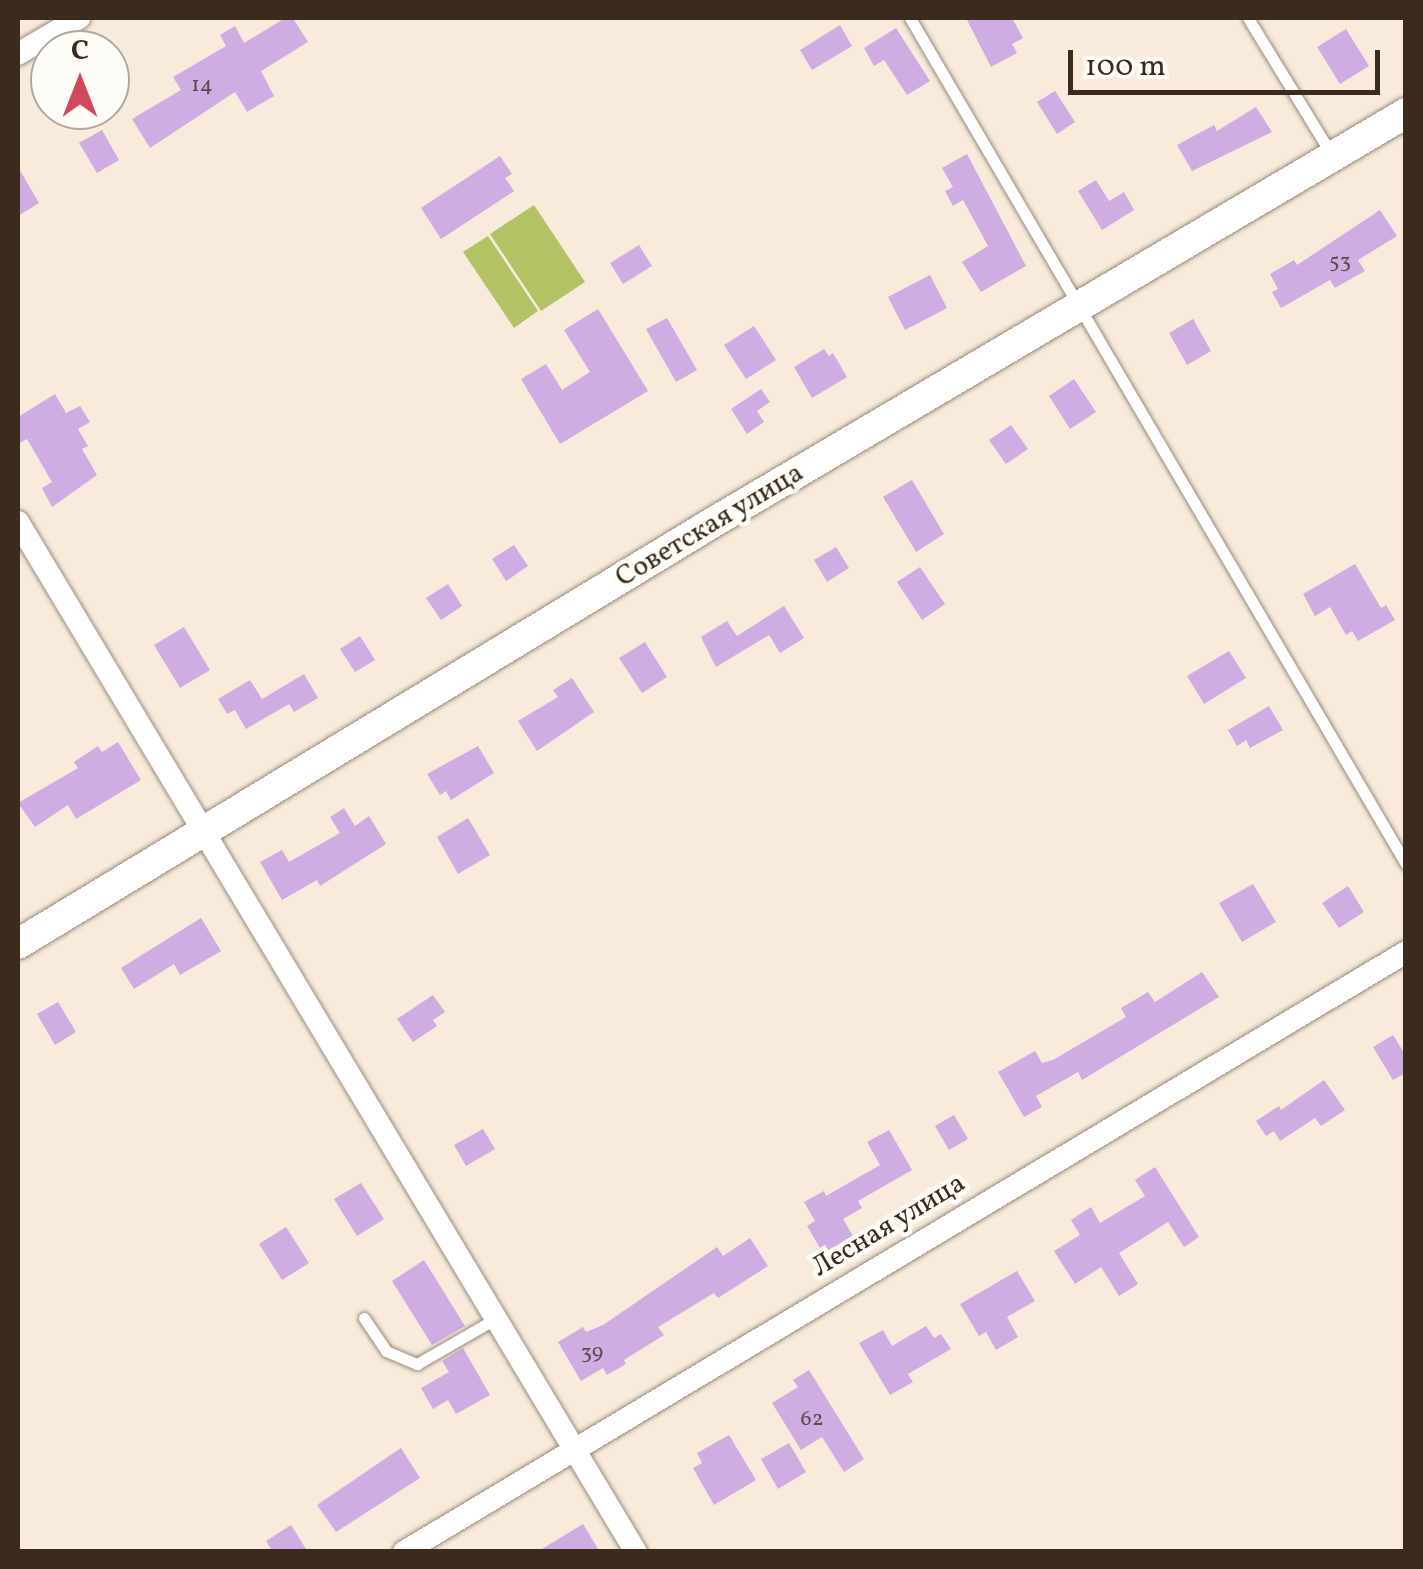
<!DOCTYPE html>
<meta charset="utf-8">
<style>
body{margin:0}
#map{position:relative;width:1423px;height:1569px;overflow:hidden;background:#f8ebdb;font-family:Vollkorn,serif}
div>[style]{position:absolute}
.green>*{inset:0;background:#b3c264}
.building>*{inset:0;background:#cface2}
.roads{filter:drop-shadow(0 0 2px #9a8a7c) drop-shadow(0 0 2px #9a8a7c)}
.service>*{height:11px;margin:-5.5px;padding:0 5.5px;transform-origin:5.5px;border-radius:5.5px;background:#fff}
.minor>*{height:22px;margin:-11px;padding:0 11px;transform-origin:11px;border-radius:11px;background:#fff}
.tertiary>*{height:30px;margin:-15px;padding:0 15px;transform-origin:15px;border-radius:15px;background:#fff}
span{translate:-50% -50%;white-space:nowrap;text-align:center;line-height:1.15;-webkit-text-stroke:9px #fdfcf7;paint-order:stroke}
.number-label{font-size:22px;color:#604a4f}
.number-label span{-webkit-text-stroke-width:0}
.street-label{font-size:28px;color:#3b2a1e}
.frame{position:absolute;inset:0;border:20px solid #3b2a1e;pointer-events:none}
.north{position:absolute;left:30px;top:30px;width:100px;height:100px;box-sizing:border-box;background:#fdfcf7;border:2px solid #afa8a0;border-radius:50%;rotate:0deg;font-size:28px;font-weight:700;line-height:40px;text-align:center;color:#3b2a1e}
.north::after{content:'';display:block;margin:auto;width:35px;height:45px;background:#d1495b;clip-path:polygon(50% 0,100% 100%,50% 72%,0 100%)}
.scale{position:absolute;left:1068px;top:50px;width:312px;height:45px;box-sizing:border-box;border:5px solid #3b2a1e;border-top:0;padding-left:12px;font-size:30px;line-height:35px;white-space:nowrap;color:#3b2a1e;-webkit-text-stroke:8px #fdfcf7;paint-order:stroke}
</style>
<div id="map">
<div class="green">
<div style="clip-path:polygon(534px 205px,585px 282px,541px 311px,490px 234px)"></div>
<div style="clip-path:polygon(488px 236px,538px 311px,514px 328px,463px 252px)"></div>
</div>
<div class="building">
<div style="clip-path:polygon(285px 18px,293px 18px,308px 42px,261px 71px,274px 96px,247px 112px,235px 92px,150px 148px,132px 119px,181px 90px,173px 77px,226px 46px,220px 35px,235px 26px,244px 43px)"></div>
<div style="clip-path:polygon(966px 18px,1012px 18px,1023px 38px,1012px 44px,1017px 53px,991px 67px)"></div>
<div style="clip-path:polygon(840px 25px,852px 46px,812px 70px,800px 50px)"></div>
<div style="clip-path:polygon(896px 28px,930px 81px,907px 95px,884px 60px,874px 66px,864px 48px)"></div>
<div style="clip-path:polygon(1346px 29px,1369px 66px,1340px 84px,1317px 47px)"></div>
<div style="clip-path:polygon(1055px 91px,1075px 122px,1057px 134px,1037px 102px)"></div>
<div style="clip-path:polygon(1256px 107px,1272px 132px,1192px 171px,1177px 145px,1214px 125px,1217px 131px)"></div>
<div style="clip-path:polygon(102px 130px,119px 160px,97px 173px,79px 143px)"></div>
<div style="clip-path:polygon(967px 154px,1026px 266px,981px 292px,962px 262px,988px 246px,963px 200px,953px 206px,945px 191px,953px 187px,942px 168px)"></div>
<div style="clip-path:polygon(500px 156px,512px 174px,505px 178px,514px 191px,441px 239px,421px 208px)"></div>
<div style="clip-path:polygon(18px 167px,39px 203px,18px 216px)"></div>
<div style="clip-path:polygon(1096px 180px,1109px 201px,1124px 192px,1134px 210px,1102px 230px,1078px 191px)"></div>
<div style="clip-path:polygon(1380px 210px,1397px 236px,1358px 260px,1365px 271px,1335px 288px,1330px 280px,1281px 308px,1272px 292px,1278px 289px,1270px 274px,1294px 260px,1297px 265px)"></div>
<div style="clip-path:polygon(639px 245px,652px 266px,623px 284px,610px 263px)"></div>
<div style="clip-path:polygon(930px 275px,947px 308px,905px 330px,888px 297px)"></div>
<div style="clip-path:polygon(598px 309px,648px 391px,560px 444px,521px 379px,546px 364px,562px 390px,590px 372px,564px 330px)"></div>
<div style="clip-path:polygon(667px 318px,697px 370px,676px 382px,646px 329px)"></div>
<div style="clip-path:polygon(1193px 319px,1211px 351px,1187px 365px,1169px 333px)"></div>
<div style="clip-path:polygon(754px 326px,776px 360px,746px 379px,724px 345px)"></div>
<div style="clip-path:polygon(824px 349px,829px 356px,833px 353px,847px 377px,812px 398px,794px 367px)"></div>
<div style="clip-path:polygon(1074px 379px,1096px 412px,1070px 429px,1049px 396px)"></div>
<div style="clip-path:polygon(761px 389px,770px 402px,757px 411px,764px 422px,747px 434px,731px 409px)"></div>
<div style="clip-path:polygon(55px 394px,66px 413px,80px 406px,90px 422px,78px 429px,88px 446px,82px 449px,97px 475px,52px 507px,42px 488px,52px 482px,27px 439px,18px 444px,18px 417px)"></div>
<div style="clip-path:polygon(1011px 425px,1028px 449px,1006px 464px,989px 440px)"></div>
<div style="clip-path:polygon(912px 480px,944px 534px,916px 552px,883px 497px)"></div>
<div style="clip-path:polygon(514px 545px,528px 566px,506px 581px,492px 559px)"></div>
<div style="clip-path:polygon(836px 547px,849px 568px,827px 582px,814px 560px)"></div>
<div style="clip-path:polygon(1355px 564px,1381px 608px,1386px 605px,1395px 620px,1358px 641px,1352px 631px,1346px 635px,1330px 607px,1315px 616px,1303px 594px)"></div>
<div style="clip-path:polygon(920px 567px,945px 604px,922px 620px,897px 582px)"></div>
<div style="clip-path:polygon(448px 584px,462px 606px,441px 620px,426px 598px)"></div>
<div style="clip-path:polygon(784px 606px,804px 638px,780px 653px,769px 635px,716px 667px,701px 637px,727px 621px,737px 636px)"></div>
<div style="clip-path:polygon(184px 627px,210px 670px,180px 688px,154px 645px)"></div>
<div style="clip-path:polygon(360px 636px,375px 660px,355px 672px,340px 649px)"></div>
<div style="clip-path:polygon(645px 642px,667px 677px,642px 693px,619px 658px)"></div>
<div style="clip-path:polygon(1229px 651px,1246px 678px,1204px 704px,1187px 676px)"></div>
<div style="clip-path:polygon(304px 674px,318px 698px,294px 712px,289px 704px,246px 729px,235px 710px,227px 714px,218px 699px,250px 680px,262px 699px)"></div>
<div style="clip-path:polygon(572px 678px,594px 712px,537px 751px,518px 721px,558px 697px,553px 690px)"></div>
<div style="clip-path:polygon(1269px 706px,1283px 730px,1250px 748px,1246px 740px,1237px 746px,1228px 730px)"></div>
<div style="clip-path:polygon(118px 742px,141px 780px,76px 819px,68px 805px,35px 827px,18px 803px,78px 768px,74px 762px,98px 746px,102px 752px)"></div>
<div style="clip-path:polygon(478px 746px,494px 773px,451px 800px,446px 791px,440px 795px,427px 774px)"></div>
<div style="clip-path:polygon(344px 808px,355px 826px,369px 816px,386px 844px,320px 886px,317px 880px,282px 900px,260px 862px,282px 850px,289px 862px,340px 833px,330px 817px)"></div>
<div style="clip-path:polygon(468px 818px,490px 855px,458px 874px,437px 837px)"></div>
<div style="clip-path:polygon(1253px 884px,1276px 922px,1242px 942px,1219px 903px)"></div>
<div style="clip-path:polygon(1348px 886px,1364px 912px,1339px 928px,1322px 903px)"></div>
<div style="clip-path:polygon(201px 918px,221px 951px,180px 975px,174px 964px,134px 989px,121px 968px)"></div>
<div style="clip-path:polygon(1202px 972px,1219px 997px,1082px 1080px,1078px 1072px,1036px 1096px,1042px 1107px,1024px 1117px,998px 1072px,1035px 1051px,1042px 1063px,1053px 1060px,1126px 1017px,1121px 1008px,1148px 992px,1155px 1002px)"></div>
<div style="clip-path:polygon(433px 995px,445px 1012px,433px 1020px,437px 1026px,413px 1042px,397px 1019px)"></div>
<div style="clip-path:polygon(58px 1002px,76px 1032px,55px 1045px,37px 1014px)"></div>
<div style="clip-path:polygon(1393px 1035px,1406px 1056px,1406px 1073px,1393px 1080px,1373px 1047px)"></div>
<div style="clip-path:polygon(1324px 1080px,1345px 1110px,1321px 1126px,1315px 1118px,1280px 1141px,1274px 1131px,1266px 1136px,1256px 1121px,1279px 1106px,1281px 1110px)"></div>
<div style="clip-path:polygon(954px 1115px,968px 1139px,949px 1150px,935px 1126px)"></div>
<div style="clip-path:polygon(483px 1129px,495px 1149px,466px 1166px,454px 1145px)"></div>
<div style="clip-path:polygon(889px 1130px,912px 1170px,858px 1201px,862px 1208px,843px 1219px,853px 1236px,823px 1253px,807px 1226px,815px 1221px,804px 1202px,824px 1191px,826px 1196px,880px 1165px,867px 1142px)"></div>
<div style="clip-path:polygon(1155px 1167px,1199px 1237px,1184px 1247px,1168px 1222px,1119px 1253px,1138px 1284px,1119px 1296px,1101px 1267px,1075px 1284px,1054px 1251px,1080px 1235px,1071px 1220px,1091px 1207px,1100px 1223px,1145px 1196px,1135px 1180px)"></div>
<div style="clip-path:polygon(361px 1183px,384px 1219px,357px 1236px,334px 1199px)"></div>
<div style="clip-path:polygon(286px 1227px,309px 1263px,282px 1280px,259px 1244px)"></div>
<div style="clip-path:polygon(750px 1238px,768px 1266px,718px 1298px,714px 1293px,658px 1327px,664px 1335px,624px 1360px,626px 1364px,607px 1375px,603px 1368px,581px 1381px,558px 1342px,583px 1327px,586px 1332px,603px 1325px,717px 1247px,723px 1256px)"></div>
<div style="clip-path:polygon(424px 1260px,465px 1326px,432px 1345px,392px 1281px)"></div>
<div style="clip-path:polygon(1017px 1271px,1035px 1301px,1007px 1317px,1018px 1337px,996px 1350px,986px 1332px,979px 1336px,960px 1304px)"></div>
<div style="clip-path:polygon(926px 1326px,934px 1338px,941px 1334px,951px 1349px,908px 1374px,913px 1382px,890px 1395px,859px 1343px,883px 1330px,892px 1346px)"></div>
<div style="clip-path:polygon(463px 1348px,490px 1395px,456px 1414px,448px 1400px,433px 1409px,421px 1388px,449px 1372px,442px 1361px)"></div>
<div style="clip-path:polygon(809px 1370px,864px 1459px,844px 1472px,822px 1437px,801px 1450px,772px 1403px,798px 1387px,793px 1380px)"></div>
<div style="clip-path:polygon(729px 1435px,756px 1480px,714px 1505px,693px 1468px,702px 1463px,697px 1453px)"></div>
<div style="clip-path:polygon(789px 1443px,806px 1472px,778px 1489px,761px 1459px)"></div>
<div style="clip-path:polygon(401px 1448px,420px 1478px,336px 1532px,317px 1505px)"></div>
<div style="clip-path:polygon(583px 1524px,600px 1552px,537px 1552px)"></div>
<div style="clip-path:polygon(291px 1525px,308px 1552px,273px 1552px,266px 1541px)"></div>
</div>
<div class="roads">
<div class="service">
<div style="left:910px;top:18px;width:981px;rotate:59.62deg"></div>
<div style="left:1248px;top:18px;width:161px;rotate:58.5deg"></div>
<div style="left:364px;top:1318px;width:40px;rotate:56deg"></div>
<div style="left:386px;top:1351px;width:34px;rotate:23deg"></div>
<div style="left:417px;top:1364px;width:90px;rotate:-30deg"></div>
</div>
<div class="minor">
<div style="left:18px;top:54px;width:71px;rotate:-30.5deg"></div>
<div style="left:18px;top:522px;width:1201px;rotate:59.04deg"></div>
<div style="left:404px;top:1552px;width:1168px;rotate:-30.91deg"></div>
</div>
<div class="tertiary">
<div style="left:18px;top:944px;width:812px;rotate:-31.24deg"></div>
<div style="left:712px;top:523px;width:806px;rotate:-30.57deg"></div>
</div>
</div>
<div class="number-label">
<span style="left:202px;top:86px">14</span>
<span style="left:1340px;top:262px">53</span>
<span style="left:592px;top:1353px">39</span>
<span style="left:812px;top:1420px">62</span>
</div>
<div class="street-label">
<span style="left:710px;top:526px;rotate:-31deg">Советская улица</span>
<span style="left:889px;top:1226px;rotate:-31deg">Лесная улица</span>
</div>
<div class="frame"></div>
<div class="north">С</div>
<div class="scale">100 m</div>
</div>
